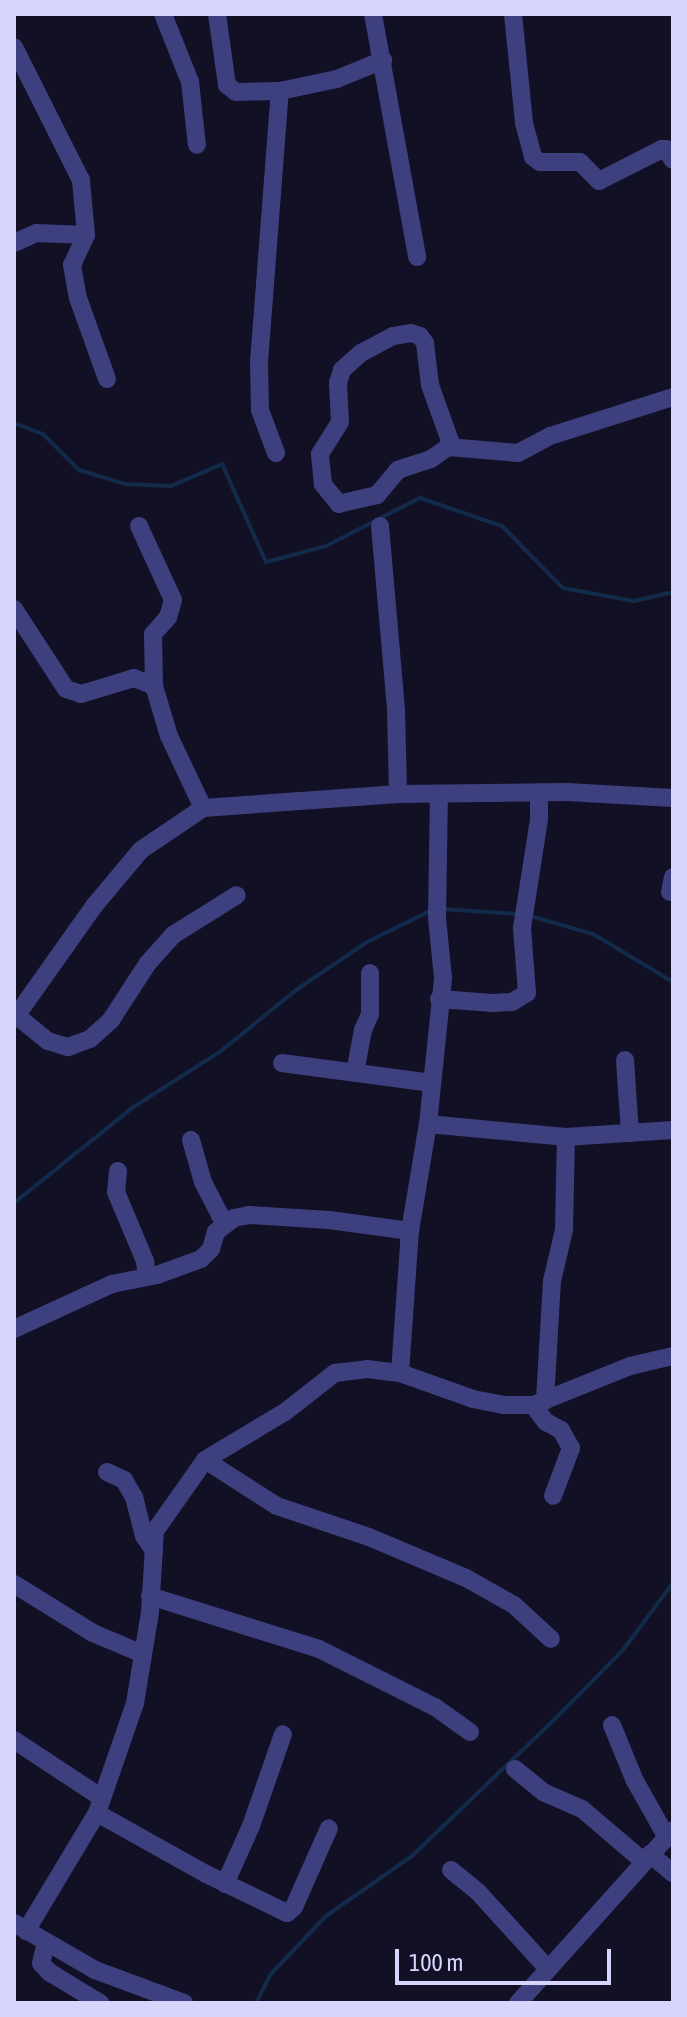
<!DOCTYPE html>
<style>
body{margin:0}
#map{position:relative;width:687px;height:2017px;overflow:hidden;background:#121024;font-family:"Asap Condensed",sans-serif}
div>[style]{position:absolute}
.stream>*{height:4px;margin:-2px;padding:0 2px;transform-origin:2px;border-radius:2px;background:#132b4a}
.minor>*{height:18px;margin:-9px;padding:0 9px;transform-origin:9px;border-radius:9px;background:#3e3f7f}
span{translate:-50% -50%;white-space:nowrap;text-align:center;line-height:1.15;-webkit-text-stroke:6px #121024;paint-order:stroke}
.frame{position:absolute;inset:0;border:16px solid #d7d5fc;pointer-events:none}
.scale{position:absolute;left:395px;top:1949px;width:216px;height:36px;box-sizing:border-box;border:4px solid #d7d5fc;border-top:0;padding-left:10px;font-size:24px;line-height:28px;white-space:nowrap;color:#d7d5fc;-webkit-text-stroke:6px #121024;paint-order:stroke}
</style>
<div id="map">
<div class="stream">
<div style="left:14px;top:423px;width:31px;rotate:21deg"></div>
<div style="left:43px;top:434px;width:51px;rotate:45deg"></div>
<div style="left:79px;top:470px;width:48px;rotate:16.9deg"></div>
<div style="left:125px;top:484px;width:46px;rotate:2.5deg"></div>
<div style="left:171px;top:486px;width:56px;rotate:-23.3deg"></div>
<div style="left:222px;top:464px;width:107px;rotate:65.8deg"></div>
<div style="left:266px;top:562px;width:62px;rotate:-14.9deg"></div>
<div style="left:326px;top:546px;width:106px;rotate:-27.1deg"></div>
<div style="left:420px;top:498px;width:87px;rotate:18.9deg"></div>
<div style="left:502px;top:526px;width:87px;rotate:45.5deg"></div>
<div style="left:563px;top:588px;width:72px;rotate:10.4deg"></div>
<div style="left:634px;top:601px;width:40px;rotate:-13deg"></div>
<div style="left:442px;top:909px;width:75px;rotate:3.8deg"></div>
<div style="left:530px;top:916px;width:66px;rotate:15.9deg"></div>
<div style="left:593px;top:934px;width:93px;rotate:31deg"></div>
<div style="left:14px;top:1203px;width:151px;rotate:-38.8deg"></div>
<div style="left:132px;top:1108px;width:106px;rotate:-32.6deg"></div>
<div style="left:221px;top:1051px;width:97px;rotate:-39.1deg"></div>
<div style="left:296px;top:990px;width:86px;rotate:-34.1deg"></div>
<div style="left:367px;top:942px;width:70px;rotate:-26.2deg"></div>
<div style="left:256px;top:2003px;width:33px;rotate:-63deg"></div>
<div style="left:271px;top:1974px;width:80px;rotate:-46.5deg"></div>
<div style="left:326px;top:1916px;width:105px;rotate:-34.9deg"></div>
<div style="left:412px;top:1856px;width:198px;rotate:-43.8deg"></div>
<div style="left:555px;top:1719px;width:97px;rotate:-45.4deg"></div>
<div style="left:623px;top:1650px;width:84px;rotate:-53.3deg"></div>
</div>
<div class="minor">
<div style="left:163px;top:14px;width:73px;rotate:68.3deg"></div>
<div style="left:190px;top:82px;width:63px;rotate:83.7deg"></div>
<div style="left:217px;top:14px;width:72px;rotate:82deg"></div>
<div style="left:227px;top:85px;width:11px;rotate:38deg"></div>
<div style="left:236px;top:92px;width:44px;rotate:-1.3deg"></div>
<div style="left:280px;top:91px;width:58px;rotate:-11.9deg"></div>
<div style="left:337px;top:79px;width:50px;rotate:-22.4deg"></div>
<div style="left:373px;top:14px;width:247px;rotate:79.7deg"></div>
<div style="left:513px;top:14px;width:110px;rotate:84.2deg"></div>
<div style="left:524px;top:123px;width:35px;rotate:75deg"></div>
<div style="left:533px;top:157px;width:9px;rotate:36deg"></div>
<div style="left:540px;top:162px;width:40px"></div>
<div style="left:580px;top:162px;width:27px;rotate:45deg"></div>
<div style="left:599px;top:181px;width:71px;rotate:-26.9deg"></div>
<div style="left:662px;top:149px;width:4px"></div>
<div style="left:666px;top:149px;width:13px;rotate:58deg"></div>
<div style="left:14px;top:47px;width:149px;rotate:63.3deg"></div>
<div style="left:81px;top:180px;width:55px;rotate:84.8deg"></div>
<div style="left:86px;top:235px;width:33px;rotate:115deg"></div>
<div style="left:72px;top:265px;width:34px;rotate:80deg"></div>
<div style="left:78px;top:298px;width:86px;rotate:70.3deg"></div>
<div style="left:14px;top:243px;width:24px;rotate:-24deg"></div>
<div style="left:36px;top:233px;width:50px;rotate:2.3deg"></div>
<div style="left:411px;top:333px;width:9px;rotate:18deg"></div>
<div style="left:420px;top:336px;width:9px;rotate:54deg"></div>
<div style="left:425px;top:343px;width:42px;rotate:83.2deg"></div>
<div style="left:430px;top:385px;width:59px;rotate:70.3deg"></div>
<div style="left:450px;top:441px;width:6px;rotate:108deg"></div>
<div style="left:448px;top:447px;width:21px;rotate:145deg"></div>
<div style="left:431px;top:459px;width:35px;rotate:162deg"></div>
<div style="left:398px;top:470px;width:33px;rotate:130deg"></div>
<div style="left:377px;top:495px;width:39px;rotate:167deg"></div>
<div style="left:339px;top:504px;width:26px;rotate:-129deg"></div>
<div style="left:323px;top:484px;width:30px;rotate:-96deg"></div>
<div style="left:320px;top:454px;width:38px;rotate:-58deg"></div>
<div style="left:340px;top:422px;width:39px;rotate:-93deg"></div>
<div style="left:338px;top:383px;width:14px;rotate:-73deg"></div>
<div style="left:342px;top:370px;width:25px;rotate:-42deg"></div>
<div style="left:361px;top:353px;width:36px;rotate:-28deg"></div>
<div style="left:393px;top:336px;width:18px;rotate:-9deg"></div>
<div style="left:448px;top:447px;width:70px;rotate:4.9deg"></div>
<div style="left:518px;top:453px;width:36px;rotate:-28deg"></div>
<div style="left:550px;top:436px;width:129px;rotate:-17.6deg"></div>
<div style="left:276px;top:453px;width:46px;rotate:-110.4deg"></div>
<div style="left:260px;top:410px;width:48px;rotate:-91.2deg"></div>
<div style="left:259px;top:362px;width:272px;rotate:-85.6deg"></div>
<div style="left:139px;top:526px;width:81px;rotate:65.3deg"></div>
<div style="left:173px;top:600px;width:18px;rotate:106deg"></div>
<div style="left:168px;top:617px;width:23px;rotate:131deg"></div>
<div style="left:153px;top:634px;width:52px;rotate:88.9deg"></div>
<div style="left:154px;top:686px;width:52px;rotate:73.3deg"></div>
<div style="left:169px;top:736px;width:80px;rotate:64.7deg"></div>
<div style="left:380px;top:526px;width:185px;rotate:85deg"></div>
<div style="left:396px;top:710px;width:84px;rotate:88.6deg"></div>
<div style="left:14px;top:609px;width:95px;rotate:57deg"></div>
<div style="left:66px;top:689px;width:16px;rotate:18deg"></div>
<div style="left:81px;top:694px;width:55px;rotate:-16.8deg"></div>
<div style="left:134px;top:678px;width:22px;rotate:22deg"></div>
<div style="left:670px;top:892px;width:15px;rotate:-79deg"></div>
<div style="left:439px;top:999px;width:54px;rotate:4.2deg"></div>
<div style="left:493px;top:1003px;width:19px;rotate:-3deg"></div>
<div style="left:512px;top:1002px;width:17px;rotate:-31deg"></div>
<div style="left:527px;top:993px;width:65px;rotate:-94.4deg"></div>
<div style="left:522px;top:928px;width:110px;rotate:-81.1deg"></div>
<div style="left:539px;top:819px;width:27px;rotate:-90deg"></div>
<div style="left:17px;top:1016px;width:40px;rotate:39deg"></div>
<div style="left:48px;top:1041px;width:21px;rotate:17deg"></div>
<div style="left:68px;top:1047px;width:23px;rotate:-20deg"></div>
<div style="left:90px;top:1039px;width:28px;rotate:-42deg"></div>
<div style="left:111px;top:1020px;width:68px;rotate:-57deg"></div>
<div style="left:148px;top:963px;width:38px;rotate:-48deg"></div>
<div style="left:173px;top:935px;width:75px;rotate:-32deg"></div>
<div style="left:14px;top:1019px;width:138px;rotate:-54.7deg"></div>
<div style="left:94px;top:906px;width:73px;rotate:-50deg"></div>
<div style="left:141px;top:850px;width:75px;rotate:-34.1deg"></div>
<div style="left:203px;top:808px;width:196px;rotate:-4.1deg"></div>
<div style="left:398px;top:794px;width:169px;rotate:-0.7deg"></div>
<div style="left:567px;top:792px;width:106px;rotate:3.2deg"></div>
<div style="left:625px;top:1060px;width:73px;rotate:86.1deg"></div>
<div style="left:282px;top:1063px;width:151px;rotate:7.6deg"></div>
<div style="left:355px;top:1073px;width:44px;rotate:-79.5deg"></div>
<div style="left:363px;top:1030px;width:17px;rotate:-66deg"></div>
<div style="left:370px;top:1014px;width:41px;rotate:-90deg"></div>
<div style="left:428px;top:1124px;width:139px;rotate:5.4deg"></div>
<div style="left:566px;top:1137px;width:107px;rotate:-3.7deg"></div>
<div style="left:191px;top:1140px;width:44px;rotate:74.1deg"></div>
<div style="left:203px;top:1182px;width:46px;rotate:62.9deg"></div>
<div style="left:118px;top:1171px;width:21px;rotate:95deg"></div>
<div style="left:116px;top:1192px;width:75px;rotate:67.2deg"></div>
<div style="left:145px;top:1261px;width:16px;rotate:83deg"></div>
<div style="left:14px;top:1329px;width:108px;rotate:-24.7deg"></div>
<div style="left:112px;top:1284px;width:46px;rotate:-11.3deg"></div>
<div style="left:157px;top:1275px;width:47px;rotate:-20deg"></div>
<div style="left:201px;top:1259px;width:14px;rotate:-45deg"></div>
<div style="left:211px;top:1249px;width:18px;rotate:-74deg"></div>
<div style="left:216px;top:1232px;width:23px;rotate:-38deg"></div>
<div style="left:234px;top:1218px;width:15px;rotate:-11deg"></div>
<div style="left:249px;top:1215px;width:80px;rotate:3.6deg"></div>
<div style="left:329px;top:1220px;width:82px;rotate:7.7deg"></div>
<div style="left:400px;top:1373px;width:142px;rotate:-86deg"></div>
<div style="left:410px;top:1231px;width:109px;rotate:-80.5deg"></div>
<div style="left:428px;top:1124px;width:147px;rotate:-84.1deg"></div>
<div style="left:443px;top:978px;width:60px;rotate:-95.7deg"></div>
<div style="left:437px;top:918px;width:124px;rotate:-89.1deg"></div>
<div style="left:545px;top:1401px;width:120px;rotate:-86.7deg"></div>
<div style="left:552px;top:1281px;width:52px;rotate:-76.8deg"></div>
<div style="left:564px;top:1230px;width:93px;rotate:-88.8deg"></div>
<div style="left:533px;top:1405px;width:21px;rotate:53deg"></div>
<div style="left:546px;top:1422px;width:17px;rotate:28deg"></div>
<div style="left:561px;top:1430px;width:21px;rotate:61deg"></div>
<div style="left:571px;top:1448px;width:51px;rotate:110.6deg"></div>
<div style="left:205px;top:1460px;width:85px;rotate:32.6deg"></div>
<div style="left:277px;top:1506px;width:97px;rotate:18.6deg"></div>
<div style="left:369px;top:1537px;width:105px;rotate:22.9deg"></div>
<div style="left:466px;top:1578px;width:55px;rotate:29.4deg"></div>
<div style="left:514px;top:1605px;width:50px;rotate:42.6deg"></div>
<div style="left:107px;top:1472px;width:19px;rotate:25deg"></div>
<div style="left:124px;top:1480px;width:20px;rotate:60deg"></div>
<div style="left:134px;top:1497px;width:40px;rotate:75.6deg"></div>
<div style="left:144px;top:1536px;width:18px;rotate:56deg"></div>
<div style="left:14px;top:1584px;width:93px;rotate:31.8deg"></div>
<div style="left:93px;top:1633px;width:54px;rotate:22.8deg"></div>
<div style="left:150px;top:1596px;width:177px;rotate:17.4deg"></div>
<div style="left:319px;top:1649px;width:130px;rotate:26.6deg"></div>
<div style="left:435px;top:1707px;width:43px;rotate:35.5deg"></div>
<div style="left:612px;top:1725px;width:58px;rotate:67.8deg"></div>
<div style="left:634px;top:1779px;width:65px;rotate:60.7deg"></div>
<div style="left:14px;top:1740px;width:105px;rotate:33.4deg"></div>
<div style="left:515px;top:1769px;width:36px;rotate:39deg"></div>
<div style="left:543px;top:1792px;width:43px;rotate:23.6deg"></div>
<div style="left:582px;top:1809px;width:80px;rotate:40.4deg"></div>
<div style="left:97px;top:1813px;width:125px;rotate:29.2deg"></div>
<div style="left:206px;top:1874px;width:90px;rotate:25.7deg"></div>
<div style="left:287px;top:1913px;width:9px;rotate:-41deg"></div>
<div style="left:294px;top:1907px;width:86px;rotate:-66.1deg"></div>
<div style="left:650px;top:1854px;width:30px;rotate:40deg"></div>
<div style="left:451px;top:1870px;width:35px;rotate:39deg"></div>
<div style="left:478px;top:1892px;width:104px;rotate:47.7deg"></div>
<div style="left:225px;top:1884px;width:64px;rotate:-65.9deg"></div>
<div style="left:251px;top:1826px;width:97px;rotate:-70.8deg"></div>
<div style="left:14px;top:1923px;width:94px;rotate:30.1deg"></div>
<div style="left:95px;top:1970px;width:95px;rotate:20.3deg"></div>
<div style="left:26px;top:1931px;width:138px;rotate:-59deg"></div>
<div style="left:97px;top:1813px;width:116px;rotate:-70.9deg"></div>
<div style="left:135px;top:1703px;width:92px;rotate:-80.6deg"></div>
<div style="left:150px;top:1612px;width:81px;rotate:-86.5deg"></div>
<div style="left:155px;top:1531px;width:87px;rotate:-54.8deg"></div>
<div style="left:205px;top:1460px;width:93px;rotate:-31deg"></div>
<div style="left:285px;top:1412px;width:63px;rotate:-38deg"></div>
<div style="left:335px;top:1373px;width:32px;rotate:-7deg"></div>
<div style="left:367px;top:1369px;width:33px;rotate:7deg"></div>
<div style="left:400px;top:1373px;width:77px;rotate:19.6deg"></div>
<div style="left:473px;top:1399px;width:31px;rotate:11deg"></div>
<div style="left:503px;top:1405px;width:30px"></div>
<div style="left:533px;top:1405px;width:105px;rotate:-21.9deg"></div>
<div style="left:630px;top:1366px;width:44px;rotate:-13.1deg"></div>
<div style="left:46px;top:1942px;width:22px;rotate:103deg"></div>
<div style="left:41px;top:1963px;width:12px;rotate:48deg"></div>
<div style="left:49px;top:1972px;width:60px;rotate:31.3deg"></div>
<div style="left:518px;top:2003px;width:232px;rotate:-48.1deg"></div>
</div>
<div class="frame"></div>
<div class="scale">100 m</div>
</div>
